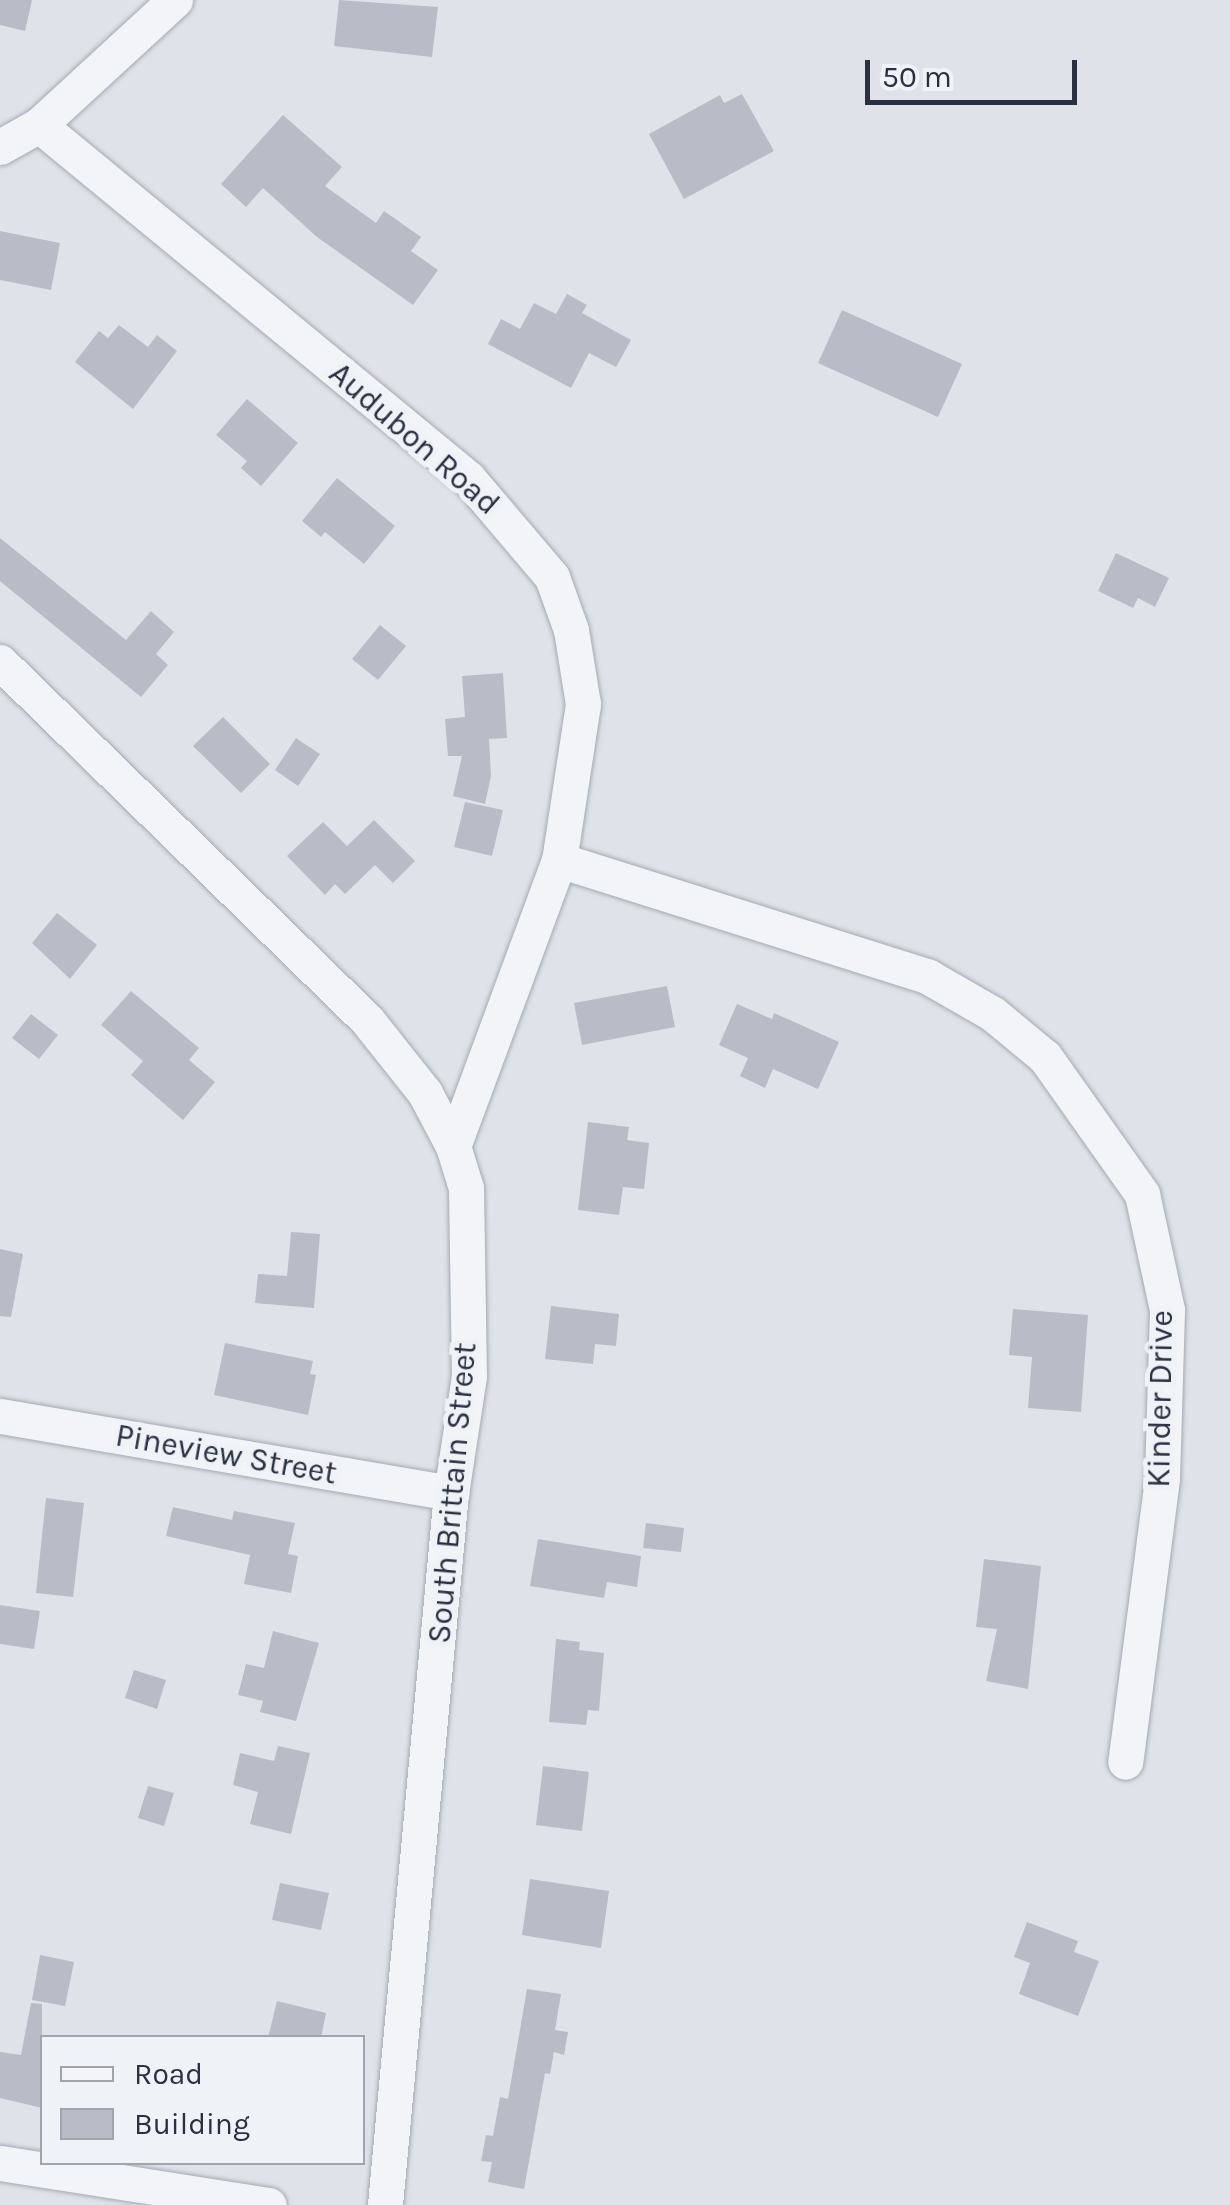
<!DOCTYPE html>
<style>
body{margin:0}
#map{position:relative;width:1230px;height:2205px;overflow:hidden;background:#dfe3e9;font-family:Karla,sans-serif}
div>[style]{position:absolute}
.building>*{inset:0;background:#b7bcc6}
.roads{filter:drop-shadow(0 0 2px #a4aab3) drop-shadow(0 0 2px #a4aab3)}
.minor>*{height:35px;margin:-17.5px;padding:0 17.5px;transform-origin:17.5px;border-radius:17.5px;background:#f2f4f7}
span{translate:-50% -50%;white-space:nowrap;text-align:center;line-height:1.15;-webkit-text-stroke:10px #eff2f6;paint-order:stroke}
.street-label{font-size:32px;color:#283041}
.legend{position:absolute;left:40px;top:2035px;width:325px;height:130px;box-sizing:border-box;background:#eff2f6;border:2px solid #9fa4ae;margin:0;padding:12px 18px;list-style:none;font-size:30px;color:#283041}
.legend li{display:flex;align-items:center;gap:20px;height:50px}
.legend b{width:50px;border:2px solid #9fa4ae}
.scale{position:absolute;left:865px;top:60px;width:212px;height:45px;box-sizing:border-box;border:5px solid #283041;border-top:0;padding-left:12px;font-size:30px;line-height:35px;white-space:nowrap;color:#283041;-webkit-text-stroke:8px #eff2f6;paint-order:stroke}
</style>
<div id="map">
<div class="building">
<div style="clip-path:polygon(0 0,32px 0,25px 31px,0 25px)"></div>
<div style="clip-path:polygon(339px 0,438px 7px,432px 57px,334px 46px)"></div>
<div style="clip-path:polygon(742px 94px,774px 151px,684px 199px,649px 134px,720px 95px,724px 103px)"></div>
<div style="clip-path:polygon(283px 115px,342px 167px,325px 186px,376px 223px,384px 211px,421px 237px,411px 251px,438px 270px,413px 305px,317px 237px,263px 188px,246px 207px,221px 184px)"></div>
<div style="clip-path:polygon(0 231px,60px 243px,51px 290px,0 280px)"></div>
<div style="clip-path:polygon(567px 294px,587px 305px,582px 313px,631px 340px,616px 367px,589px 353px,571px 388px,488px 344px,501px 319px,520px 329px,534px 303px,556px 314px)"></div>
<div style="clip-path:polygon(842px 310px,962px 364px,938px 417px,818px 363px)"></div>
<div style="clip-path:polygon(119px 325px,148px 347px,157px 335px,177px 351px,133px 409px,75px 362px,99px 331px,108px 338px)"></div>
<div style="clip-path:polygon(247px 399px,298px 443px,261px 486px,241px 468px,247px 461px,216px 435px)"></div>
<div style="clip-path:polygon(337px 478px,395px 526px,364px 564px,325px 532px,321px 537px,302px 521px)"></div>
<div style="clip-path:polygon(0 538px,126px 640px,151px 611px,174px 632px,156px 654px,168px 665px,141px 697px,0 581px)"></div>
<div style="clip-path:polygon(1116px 553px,1169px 578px,1155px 607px,1138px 598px,1133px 608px,1098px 591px)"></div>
<div style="clip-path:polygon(380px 625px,406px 646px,378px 680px,352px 659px)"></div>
<div style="clip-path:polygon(503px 673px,507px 738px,489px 739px,491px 776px,485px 804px,453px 796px,462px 756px,448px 756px,445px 719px,465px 717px,462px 676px)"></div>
<div style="clip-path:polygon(223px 717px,270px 764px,241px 793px,193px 746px)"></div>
<div style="clip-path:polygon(296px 738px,320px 754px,298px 786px,275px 770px)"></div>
<div style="clip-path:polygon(465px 802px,503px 810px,492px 856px,454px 847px)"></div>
<div style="clip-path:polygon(374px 820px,415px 861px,393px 883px,375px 865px,345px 894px,335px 884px,325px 895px,287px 856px,323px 822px,347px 846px)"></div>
<div style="clip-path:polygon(57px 913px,97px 945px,70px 979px,32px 943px)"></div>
<div style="clip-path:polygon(667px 986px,675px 1027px,582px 1045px,574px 1003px)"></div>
<div style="clip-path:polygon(131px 991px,199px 1048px,189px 1060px,215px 1082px,183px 1120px,131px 1075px,143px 1061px,101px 1025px)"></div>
<div style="clip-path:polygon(737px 1004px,772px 1019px,774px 1013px,839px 1042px,818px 1089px,773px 1069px,765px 1088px,740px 1076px,748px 1058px,719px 1045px)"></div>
<div style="clip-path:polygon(31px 1014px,58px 1035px,39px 1059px,12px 1038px)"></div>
<div style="clip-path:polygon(588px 1122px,629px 1127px,627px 1140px,649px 1143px,644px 1189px,623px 1187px,619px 1215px,578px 1210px)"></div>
<div style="clip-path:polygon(291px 1232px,320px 1234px,314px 1308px,255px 1303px,258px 1274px,287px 1276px)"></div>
<div style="clip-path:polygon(0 1249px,23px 1254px,11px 1317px,0 1316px)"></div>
<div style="clip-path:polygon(551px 1306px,619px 1314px,616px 1346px,595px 1344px,593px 1364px,545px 1359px)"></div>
<div style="clip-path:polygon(1013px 1309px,1088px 1315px,1081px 1412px,1028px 1408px,1032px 1357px,1009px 1355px)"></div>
<div style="clip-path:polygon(225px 1343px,313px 1361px,310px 1374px,316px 1375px,308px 1415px,214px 1395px)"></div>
<div style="clip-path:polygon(46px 1498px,84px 1503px,73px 1597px,36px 1593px)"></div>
<div style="clip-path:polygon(173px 1507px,232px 1520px,234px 1511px,295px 1523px,288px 1554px,298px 1556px,291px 1593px,244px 1584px,250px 1555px,166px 1536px)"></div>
<div style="clip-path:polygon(646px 1523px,684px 1528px,681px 1552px,643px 1548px)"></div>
<div style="clip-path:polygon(538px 1539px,641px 1556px,637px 1587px,607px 1582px,604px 1598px,530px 1586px)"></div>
<div style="clip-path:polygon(984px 1559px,1041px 1566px,1028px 1689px,986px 1681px,997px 1629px,976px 1627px)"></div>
<div style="clip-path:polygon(0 1605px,40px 1611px,34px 1649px,0 1644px)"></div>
<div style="clip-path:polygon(273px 1631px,319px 1643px,296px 1721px,260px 1712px,263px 1701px,238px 1695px,246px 1664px,264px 1668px)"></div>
<div style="clip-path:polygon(556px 1639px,580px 1642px,579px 1650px,604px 1653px,599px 1711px,588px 1710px,586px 1725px,549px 1722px)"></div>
<div style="clip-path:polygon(134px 1670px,166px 1680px,157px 1709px,125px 1698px)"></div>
<div style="clip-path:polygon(278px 1746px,310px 1753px,291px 1834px,250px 1824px,258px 1792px,233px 1785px,240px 1753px,274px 1761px)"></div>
<div style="clip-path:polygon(543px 1766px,589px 1772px,582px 1831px,536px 1825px)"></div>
<div style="clip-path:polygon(148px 1786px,174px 1793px,164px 1826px,138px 1818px)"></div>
<div style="clip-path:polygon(530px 1879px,609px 1891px,601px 1948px,522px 1935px)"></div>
<div style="clip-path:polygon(280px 1883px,329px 1893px,321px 1930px,272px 1920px)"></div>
<div style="clip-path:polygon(1027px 1922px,1078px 1941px,1074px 1952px,1099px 1961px,1078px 2016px,1019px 1994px,1030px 1963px,1014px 1957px)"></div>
<div style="clip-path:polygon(40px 1955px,74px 1962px,65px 2006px,32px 2000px)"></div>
<div style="clip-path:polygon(527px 1989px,561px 1994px,555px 2030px,568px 2032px,564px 2055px,554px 2052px,550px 2074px,545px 2073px,524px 2189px,488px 2182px,492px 2162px,481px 2161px,486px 2135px,493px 2136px,500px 2097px,508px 2099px)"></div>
<div style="clip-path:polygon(277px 2001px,326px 2013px,321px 2038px,268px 2038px)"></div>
<div style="clip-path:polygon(31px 2003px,42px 2004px,42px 2108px,0 2098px,0 2052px,21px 2055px)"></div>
</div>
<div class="roads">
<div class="minor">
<div style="left:39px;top:125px;width:556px;rotate:39.45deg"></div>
<div style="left:468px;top:478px;width:130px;rotate:49.7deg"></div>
<div style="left:552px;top:577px;width:56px;rotate:70.3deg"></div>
<div style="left:571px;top:630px;width:75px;rotate:80.8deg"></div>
<div style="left:583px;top:704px;width:158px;rotate:98.7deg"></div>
<div style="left:559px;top:860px;width:305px;rotate:110.3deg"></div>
<div style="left:0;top:147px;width:45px;rotate:-29.4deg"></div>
<div style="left:39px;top:125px;width:185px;rotate:-42.6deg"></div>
<div style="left:0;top:662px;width:513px;rotate:44.29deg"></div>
<div style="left:367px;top:1020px;width:93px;rotate:51.5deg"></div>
<div style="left:425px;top:1093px;width:60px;rotate:62.2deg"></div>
<div style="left:453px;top:1146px;width:44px;rotate:72.8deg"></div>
<div style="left:466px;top:1188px;width:188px;rotate:89.1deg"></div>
<div style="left:469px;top:1376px;width:118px;rotate:98.7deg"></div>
<div style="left:451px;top:1493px;width:715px;rotate:95.3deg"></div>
<div style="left:559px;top:860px;width:386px;rotate:17.5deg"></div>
<div style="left:927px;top:976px;width:76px;rotate:29.9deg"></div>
<div style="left:993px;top:1014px;width:67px;rotate:39.6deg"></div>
<div style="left:1045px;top:1057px;width:168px;rotate:54.7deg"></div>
<div style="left:1142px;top:1194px;width:119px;rotate:77.8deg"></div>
<div style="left:1167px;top:1310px;width:169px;rotate:91.7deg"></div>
<div style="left:1162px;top:1479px;width:285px;rotate:97.4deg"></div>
<div style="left:0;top:1416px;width:458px;rotate:9.7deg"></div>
<div style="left:0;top:2163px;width:272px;rotate:8.9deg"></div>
</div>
</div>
<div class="street-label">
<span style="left:414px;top:439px;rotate:41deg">Audubon Road</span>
<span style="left:1161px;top:1399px;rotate:-89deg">Kinder Drive</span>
<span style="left:226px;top:1455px;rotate:10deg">Pineview Street</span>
<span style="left:453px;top:1493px;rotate:-85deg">South Brittain Street</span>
</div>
<ul class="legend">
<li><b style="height:12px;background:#f2f4f7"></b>Road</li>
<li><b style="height:28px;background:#b7bcc6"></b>Building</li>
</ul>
<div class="scale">50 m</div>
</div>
